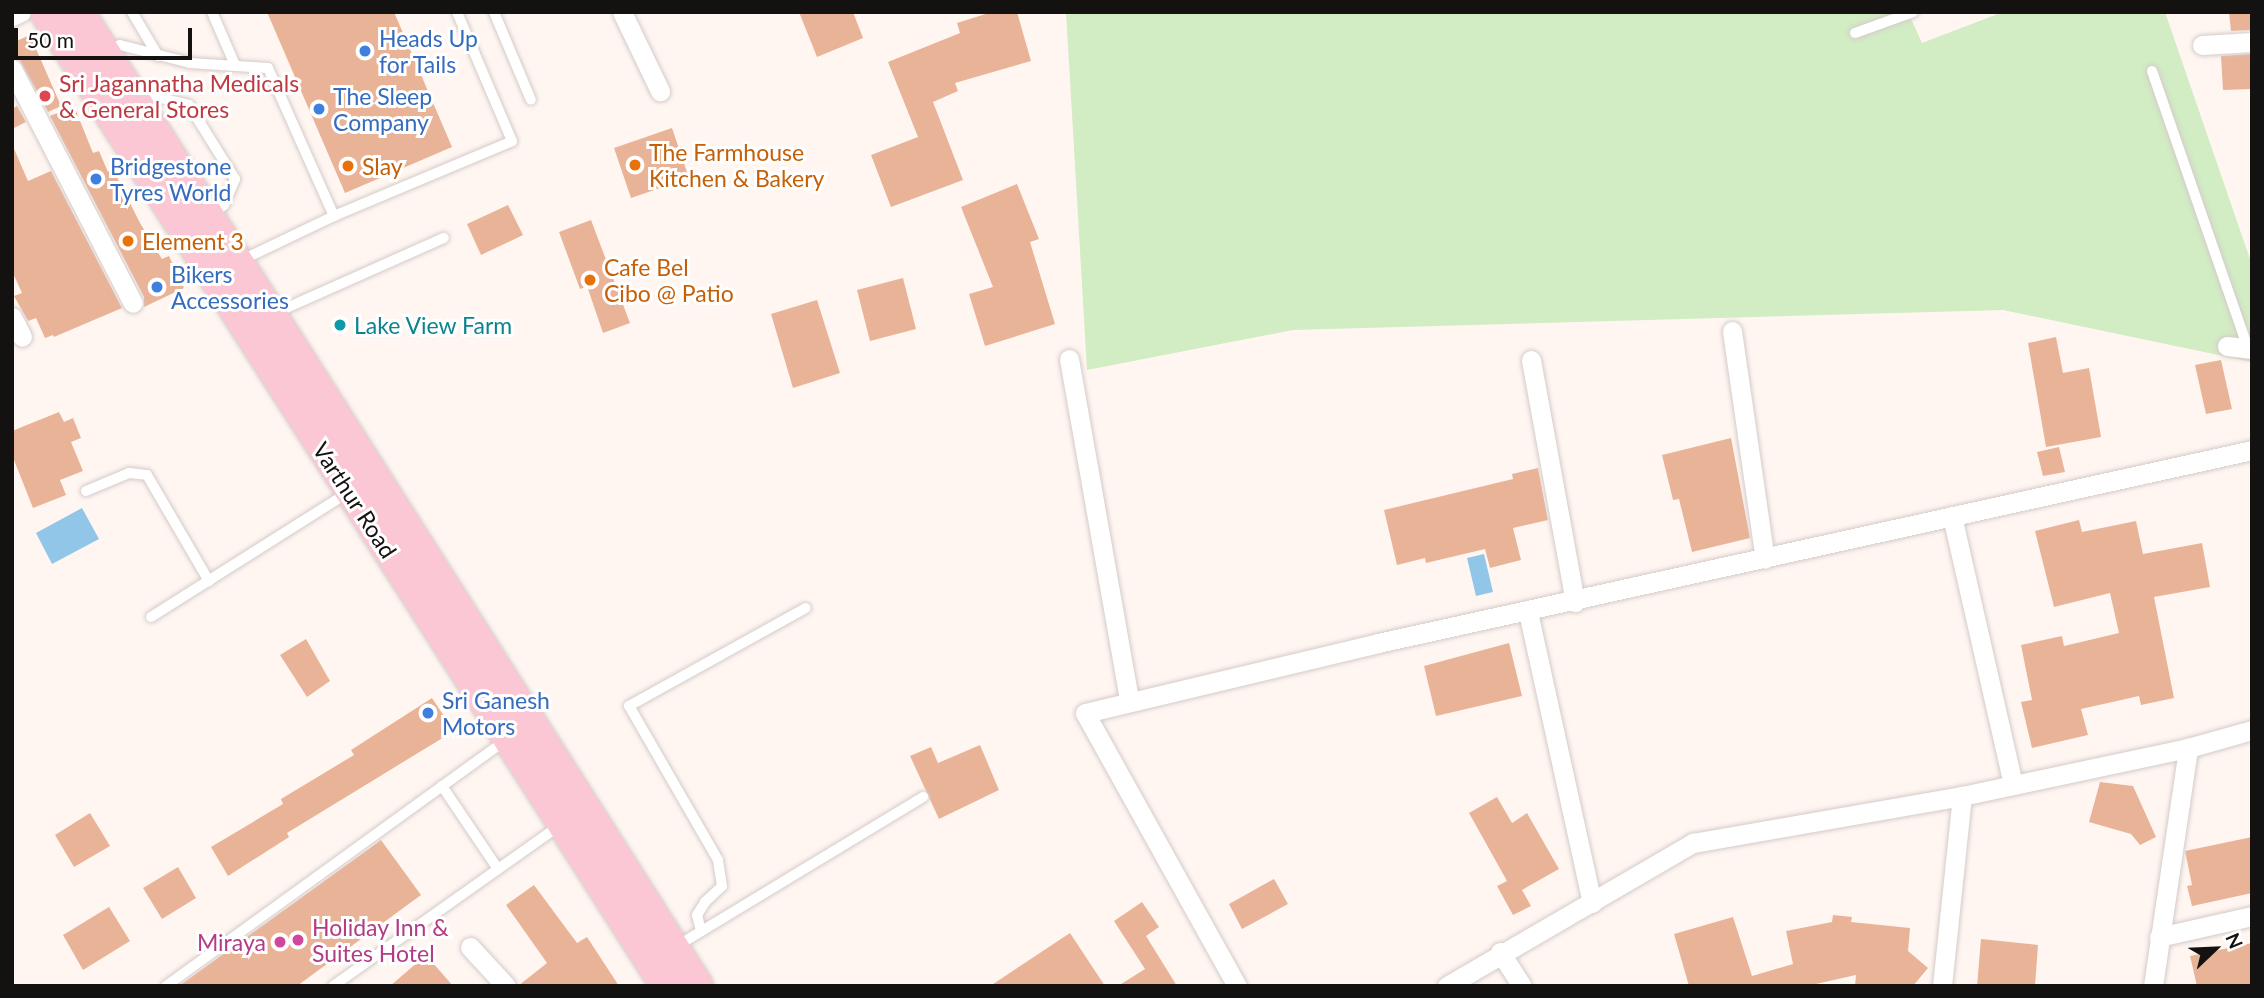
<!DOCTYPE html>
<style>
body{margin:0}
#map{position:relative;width:2264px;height:998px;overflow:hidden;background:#fff6f2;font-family:Lato,sans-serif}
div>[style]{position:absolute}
.green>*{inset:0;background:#d2ecc4}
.water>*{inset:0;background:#92c6e8}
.building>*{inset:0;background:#e9b398}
.roads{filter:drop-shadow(0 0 2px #d4cbc8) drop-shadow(0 0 2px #d4cbc8)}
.service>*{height:10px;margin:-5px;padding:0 5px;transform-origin:5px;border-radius:5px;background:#fff}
.minor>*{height:19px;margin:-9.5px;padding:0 9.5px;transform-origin:9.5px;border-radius:9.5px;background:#fff}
.primary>*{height:30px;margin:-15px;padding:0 15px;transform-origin:15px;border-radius:15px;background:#fcc7d5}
.dots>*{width:19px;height:19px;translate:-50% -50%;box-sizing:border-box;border:4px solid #fff;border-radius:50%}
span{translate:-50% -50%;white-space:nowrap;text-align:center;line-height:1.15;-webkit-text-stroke:6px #fff;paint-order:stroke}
.shop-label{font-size:23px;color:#366cbe}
.left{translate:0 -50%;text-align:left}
.health-label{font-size:23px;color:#be3a42}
.food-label{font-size:23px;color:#c56008}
.culture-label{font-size:23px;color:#0d838f}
.street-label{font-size:23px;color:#141210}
.hotel-label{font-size:23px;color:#b23c85}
.right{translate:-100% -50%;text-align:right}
.frame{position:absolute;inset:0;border:14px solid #141210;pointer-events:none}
.north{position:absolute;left:2180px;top:914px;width:70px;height:70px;-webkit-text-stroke:5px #fff;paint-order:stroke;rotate:67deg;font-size:19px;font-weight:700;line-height:28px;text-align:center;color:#141210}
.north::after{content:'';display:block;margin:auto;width:24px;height:32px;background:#141210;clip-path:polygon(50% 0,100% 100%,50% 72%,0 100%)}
.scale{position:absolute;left:14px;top:28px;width:178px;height:32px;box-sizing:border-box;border:4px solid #141210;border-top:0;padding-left:9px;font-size:21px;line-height:24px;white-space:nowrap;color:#141210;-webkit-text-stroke:5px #fff;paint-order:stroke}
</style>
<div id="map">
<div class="green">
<div style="clip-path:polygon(1066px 12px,1908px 12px,1922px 43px,2003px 12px,2165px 12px,2252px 265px,2252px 362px,2003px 310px,1293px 330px,1087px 370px)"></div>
</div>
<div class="water">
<div style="clip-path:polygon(82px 508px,99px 539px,52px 564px,36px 533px)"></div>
<div style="clip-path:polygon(1484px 554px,1493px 592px,1476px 596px,1467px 558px)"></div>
</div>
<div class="building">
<div style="clip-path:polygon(267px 12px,394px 12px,452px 147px,345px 193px)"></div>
<div style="clip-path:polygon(799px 12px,853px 12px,863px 38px,817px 57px)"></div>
<div style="clip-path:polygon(992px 12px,1017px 12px,1031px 61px,955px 83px,958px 91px,933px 102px,963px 180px,891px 207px,871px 155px,918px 137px,888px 62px,960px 33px,957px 23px)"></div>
<div style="clip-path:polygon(2229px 12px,2252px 12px,2252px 30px,2231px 31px)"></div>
<div style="clip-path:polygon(30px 35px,61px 106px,48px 112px,12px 46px,12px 43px)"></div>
<div style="clip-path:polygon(2251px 54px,2252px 89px,2223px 90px,2221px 56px)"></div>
<div style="clip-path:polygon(17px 106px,26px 122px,12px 129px,12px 109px)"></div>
<div style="clip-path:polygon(74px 106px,93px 153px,99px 151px,108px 172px,113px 169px,140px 223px,162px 259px,169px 256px,184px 288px,144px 307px,144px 297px,50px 116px)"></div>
<div style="clip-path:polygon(672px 128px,689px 178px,631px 198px,614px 148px)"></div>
<div style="clip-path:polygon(12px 144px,28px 181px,51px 171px,122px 308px,54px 337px,53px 335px,45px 338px,36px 318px,28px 321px,14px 296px,22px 293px,12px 271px)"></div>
<div style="clip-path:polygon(1017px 184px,1039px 239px,1030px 242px,1055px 324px,985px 346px,969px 294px,993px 287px,961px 207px)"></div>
<div style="clip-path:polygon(508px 205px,523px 235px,481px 255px,467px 224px)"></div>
<div style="clip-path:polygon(591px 220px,630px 323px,603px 333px,587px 286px,580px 289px,559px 232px)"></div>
<div style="clip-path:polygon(903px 278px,916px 329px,870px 341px,857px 290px)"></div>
<div style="clip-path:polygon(817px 300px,840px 373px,793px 388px,771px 314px)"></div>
<div style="clip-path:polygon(2056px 337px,2063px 373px,2089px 368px,2101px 437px,2046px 447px,2028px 343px)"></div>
<div style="clip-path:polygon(2221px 360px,2232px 409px,2206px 414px,2195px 365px)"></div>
<div style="clip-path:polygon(59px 412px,64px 422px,73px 418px,81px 438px,71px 442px,83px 471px,60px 480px,66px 495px,33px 508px,12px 455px,12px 431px)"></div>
<div style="clip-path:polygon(1731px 438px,1750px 538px,1692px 552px,1679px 499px,1673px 500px,1662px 455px)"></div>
<div style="clip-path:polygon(2059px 447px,2065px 472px,2043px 476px,2037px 452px)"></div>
<div style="clip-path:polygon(1538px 468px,1548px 520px,1513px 528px,1521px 560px,1490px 568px,1485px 549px,1426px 563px,1425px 558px,1397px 565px,1384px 510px,1513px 479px,1512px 474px)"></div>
<div style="clip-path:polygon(2079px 520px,2082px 532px,2136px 521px,2143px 554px,2202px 543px,2210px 587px,2154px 597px,2174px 698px,2141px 705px,2139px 696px,2081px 709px,2088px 735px,2032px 748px,2021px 702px,2032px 700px,2021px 645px,2062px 636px,2064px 646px,2119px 633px,2110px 593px,2054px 607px,2035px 531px)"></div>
<div style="clip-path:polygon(306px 639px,330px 681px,307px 697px,280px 655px)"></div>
<div style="clip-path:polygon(1509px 643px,1522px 696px,1436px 716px,1424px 666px)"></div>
<div style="clip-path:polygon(432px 698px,454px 731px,287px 833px,289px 837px,228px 876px,211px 847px,283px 804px,281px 799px,354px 755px,351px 750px)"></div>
<div style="clip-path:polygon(980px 745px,999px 790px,939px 819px,910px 756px,931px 747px,938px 763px)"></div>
<div style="clip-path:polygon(2100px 782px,2133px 786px,2156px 837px,2140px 845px,2131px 834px,2089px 822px)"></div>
<div style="clip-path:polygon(1497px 797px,1512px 823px,1527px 813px,1559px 869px,1522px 890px,1531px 906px,1513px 915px,1497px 886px,1507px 881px,1469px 813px)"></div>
<div style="clip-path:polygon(90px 813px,110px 846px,74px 867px,55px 835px)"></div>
<div style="clip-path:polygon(2252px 837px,2252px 893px,2192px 906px,2187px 886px,2192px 885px,2185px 851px)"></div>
<div style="clip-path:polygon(381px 840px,421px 895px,297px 986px,179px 986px)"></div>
<div style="clip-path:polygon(178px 867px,196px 898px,162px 919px,143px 888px)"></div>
<div style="clip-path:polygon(1274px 879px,1288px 904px,1242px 929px,1229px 904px)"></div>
<div style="clip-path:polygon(534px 885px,577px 943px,587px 937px,619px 986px,518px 986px,547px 963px,506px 905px)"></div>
<div style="clip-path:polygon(1142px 902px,1159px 927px,1146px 936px,1177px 986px,1118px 986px,1145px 969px,1114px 921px)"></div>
<div style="clip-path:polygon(109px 907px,130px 941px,83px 970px,63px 935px)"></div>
<div style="clip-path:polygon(1833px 915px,1852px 917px,1851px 922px,1910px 928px,1908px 951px,1928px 968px,1913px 986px,1855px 986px,1856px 975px,1807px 986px,1689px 986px,1674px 934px,1733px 917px,1752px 976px,1793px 964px,1786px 931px,1832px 922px)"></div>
<div style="clip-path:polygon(1070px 933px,1105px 986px,990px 986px)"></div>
<div style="clip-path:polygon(1981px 939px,2038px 945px,2035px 986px,1977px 986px)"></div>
<div style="clip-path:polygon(2252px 943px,2252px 986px,2197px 986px,2190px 956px)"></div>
<div style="clip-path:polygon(426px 955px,453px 986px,390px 986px)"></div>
</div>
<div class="roads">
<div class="service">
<div style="left:132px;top:12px;width:51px;rotate:59.4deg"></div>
<div style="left:212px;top:12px;width:58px;rotate:66.5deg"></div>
<div style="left:494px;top:12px;width:95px;rotate:67.2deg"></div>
<div style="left:1855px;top:33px;width:62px;rotate:-19.9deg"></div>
<div style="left:106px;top:51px;width:15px;rotate:-23deg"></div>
<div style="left:120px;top:45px;width:72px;rotate:14.4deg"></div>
<div style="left:190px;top:63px;width:78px;rotate:3.7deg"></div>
<div style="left:268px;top:68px;width:162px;rotate:66deg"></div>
<div style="left:334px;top:216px;width:102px;rotate:154.4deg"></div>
<div style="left:2152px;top:71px;width:293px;rotate:70.9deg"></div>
<div style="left:141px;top:102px;width:13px;rotate:-27deg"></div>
<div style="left:153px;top:96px;width:37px;rotate:14deg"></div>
<div style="left:189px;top:105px;width:87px;rotate:58.1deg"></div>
<div style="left:235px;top:179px;width:28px;rotate:113deg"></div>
<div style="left:224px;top:205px;width:15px;rotate:143deg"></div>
<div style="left:334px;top:216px;width:193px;rotate:-22.8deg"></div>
<div style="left:512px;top:141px;width:140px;rotate:-113.1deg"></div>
<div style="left:273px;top:314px;width:187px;rotate:-24deg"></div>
<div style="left:86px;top:491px;width:47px;rotate:-22.7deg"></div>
<div style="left:129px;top:473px;width:18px;rotate:6deg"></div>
<div style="left:147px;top:475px;width:123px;rotate:59.7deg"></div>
<div style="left:151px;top:617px;width:234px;rotate:-32.3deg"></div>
<div style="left:442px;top:786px;width:100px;rotate:56deg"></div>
<div style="left:701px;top:931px;width:16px;rotate:-104deg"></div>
<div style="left:697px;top:915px;width:15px;rotate:-58deg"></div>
<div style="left:705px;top:902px;width:23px;rotate:-43deg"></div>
<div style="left:722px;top:886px;width:26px;rotate:-99deg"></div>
<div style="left:718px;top:860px;width:178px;rotate:-120deg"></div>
<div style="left:629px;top:706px;width:202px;rotate:-29deg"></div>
<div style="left:677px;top:946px;width:288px;rotate:-31.2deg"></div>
<div style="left:166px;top:986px;width:420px;rotate:-35.9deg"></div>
<div style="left:333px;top:986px;width:277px;rotate:-35.3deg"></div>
</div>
<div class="minor">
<div style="left:622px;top:12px;width:88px;rotate:64.3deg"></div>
<div style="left:12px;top:16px;width:10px;rotate:-24deg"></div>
<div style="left:2202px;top:45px;width:50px;rotate:-3.4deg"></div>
<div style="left:12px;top:69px;width:263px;rotate:62.7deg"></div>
<div style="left:12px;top:317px;width:22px;rotate:63deg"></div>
<div style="left:1732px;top:331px;width:230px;rotate:81.8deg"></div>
<div style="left:2227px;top:346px;width:25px;rotate:7deg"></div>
<div style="left:1069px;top:359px;width:346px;rotate:80deg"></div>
<div style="left:1531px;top:360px;width:246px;rotate:79.7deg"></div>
<div style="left:1952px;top:516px;width:276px;rotate:77.2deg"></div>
<div style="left:1528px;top:612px;width:298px;rotate:77.6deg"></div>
<div style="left:2159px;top:937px;width:95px;rotate:-12.7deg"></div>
<div style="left:470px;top:947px;width:53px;rotate:47.3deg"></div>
<div style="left:1500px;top:952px;width:40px;rotate:57.1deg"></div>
<div style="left:1237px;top:986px;width:312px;rotate:-119.1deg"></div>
<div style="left:1085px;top:713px;width:301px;rotate:-13.4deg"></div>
<div style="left:1378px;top:643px;width:895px;rotate:-12.45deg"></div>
<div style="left:1447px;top:986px;width:285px;rotate:-30.2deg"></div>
<div style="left:1693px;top:843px;width:273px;rotate:-9.9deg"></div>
<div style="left:1962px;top:796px;width:231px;rotate:-12deg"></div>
<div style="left:2188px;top:748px;width:66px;rotate:-15.7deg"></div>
<div style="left:1942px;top:986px;width:191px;rotate:-84deg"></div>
<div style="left:2153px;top:986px;width:241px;rotate:-81.6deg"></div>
</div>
<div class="primary">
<div style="left:45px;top:12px;width:1155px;rotate:57.48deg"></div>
<div style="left:79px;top:12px;width:1154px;rotate:57.56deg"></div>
</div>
</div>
<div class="dots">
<div style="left:365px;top:51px;background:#3f7fe0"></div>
<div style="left:45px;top:96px;background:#e0444e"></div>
<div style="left:319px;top:109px;background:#3f7fe0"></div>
<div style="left:635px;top:165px;background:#e8710a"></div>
<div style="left:348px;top:166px;background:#e8710a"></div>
<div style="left:96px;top:179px;background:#3f7fe0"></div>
<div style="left:128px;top:241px;background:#e8710a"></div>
<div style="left:590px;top:280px;background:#e8710a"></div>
<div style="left:157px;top:287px;background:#3f7fe0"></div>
<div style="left:340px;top:325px;background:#0f9aa8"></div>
<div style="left:428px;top:713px;background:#3f7fe0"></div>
<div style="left:298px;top:940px;background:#d1479c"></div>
<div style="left:280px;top:942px;background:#d1479c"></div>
</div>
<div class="shop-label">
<span class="left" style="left:379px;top:51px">Heads Up<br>for Tails</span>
<span class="left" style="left:333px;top:109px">The Sleep<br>Company</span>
<span class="left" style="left:110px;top:179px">Bridgestone<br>Tyres World</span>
<span class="left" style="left:171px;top:287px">Bikers<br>Accessories</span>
<span class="left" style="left:442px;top:713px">Sri Ganesh<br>Motors</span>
</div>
<div class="health-label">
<span class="left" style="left:59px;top:96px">Sri Jagannatha Medicals<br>&amp; General Stores</span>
</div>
<div class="food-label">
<span class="left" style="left:649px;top:165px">The Farmhouse<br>Kitchen &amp; Bakery</span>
<span class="left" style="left:362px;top:166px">Slay</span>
<span class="left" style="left:142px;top:241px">Element 3</span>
<span class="left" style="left:604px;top:280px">Cafe Bel<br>Cibo @ Patio</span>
</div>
<div class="culture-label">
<span class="left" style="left:354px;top:325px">Lake View Farm</span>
</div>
<div class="street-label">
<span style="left:355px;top:500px;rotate:57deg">Varthur Road</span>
</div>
<div class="hotel-label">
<span class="left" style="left:312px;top:940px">Holiday Inn &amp;<br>Suites Hotel</span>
<span class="right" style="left:266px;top:942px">Miraya</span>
</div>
<div class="frame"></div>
<div class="north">N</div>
<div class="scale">50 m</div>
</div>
